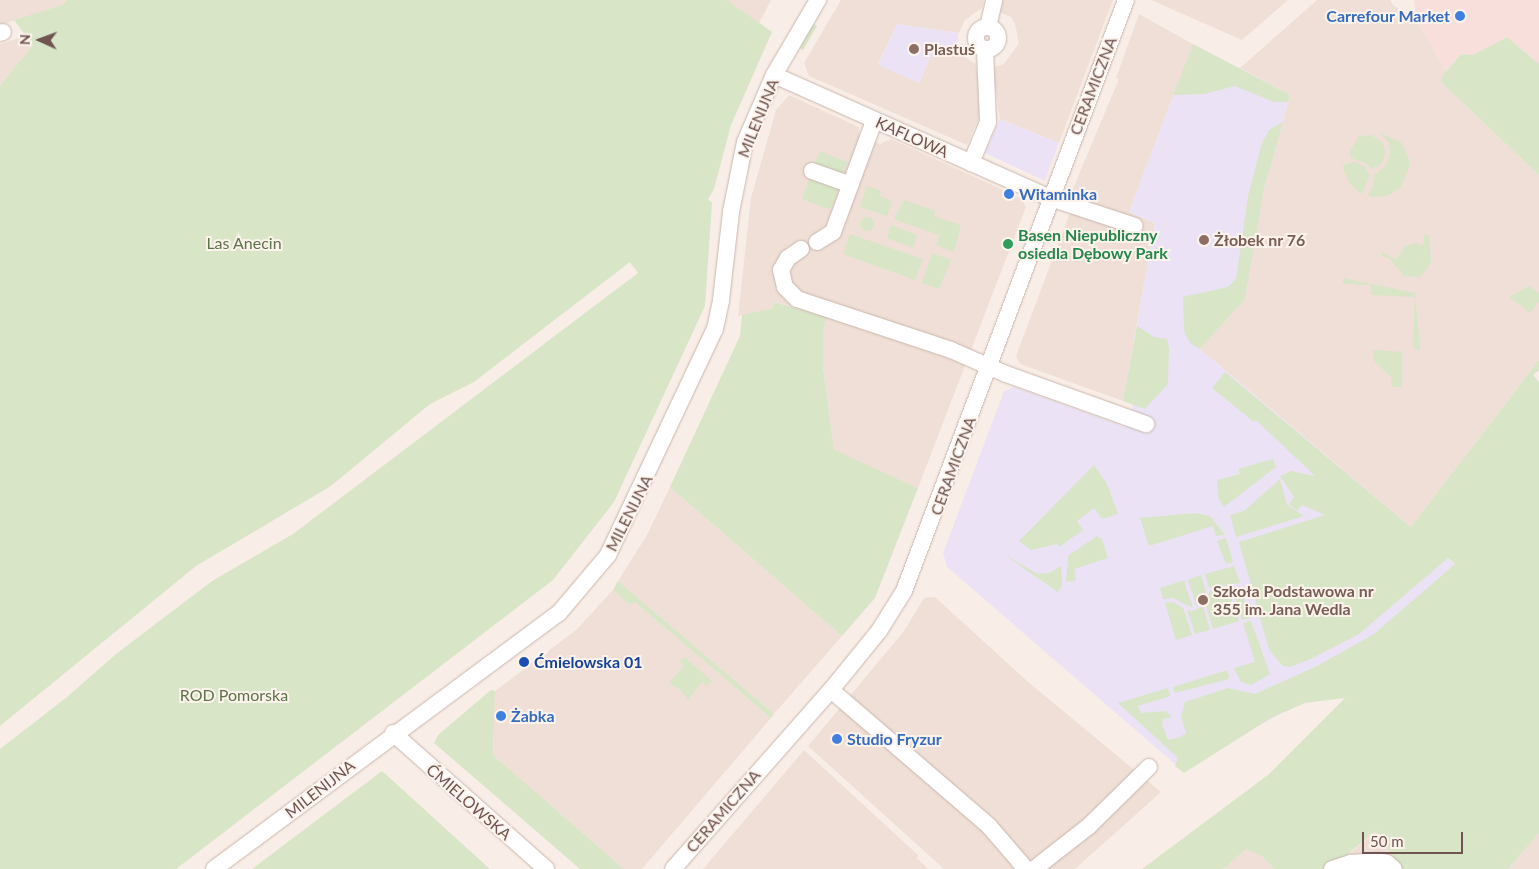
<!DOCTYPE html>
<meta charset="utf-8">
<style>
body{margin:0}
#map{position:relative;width:1539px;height:869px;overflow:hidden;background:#f9eee7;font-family:Lato,sans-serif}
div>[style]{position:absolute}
.residential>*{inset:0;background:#f0dfd6}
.commercial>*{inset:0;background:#f8dfdc}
.education>*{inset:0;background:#ebe3f5}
.green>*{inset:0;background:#d8e5c7}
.round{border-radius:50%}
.roads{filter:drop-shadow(0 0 1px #c9b6ae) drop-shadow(0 0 1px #c9b6ae)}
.minor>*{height:16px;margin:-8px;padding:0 8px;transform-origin:8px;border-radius:8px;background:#fff}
.minor>.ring{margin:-8px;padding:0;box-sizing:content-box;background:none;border:16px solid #fff;border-radius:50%}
.dots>*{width:14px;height:14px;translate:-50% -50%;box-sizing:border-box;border:2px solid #fcf3ec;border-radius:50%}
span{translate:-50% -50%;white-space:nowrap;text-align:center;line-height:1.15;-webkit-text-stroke:4px #fcf3ec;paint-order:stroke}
.shop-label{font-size:16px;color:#366cbe;font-weight:700}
.right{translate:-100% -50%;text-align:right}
.left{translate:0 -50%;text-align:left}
.education-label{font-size:16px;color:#785e54;font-weight:700}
.street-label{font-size:16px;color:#6f544f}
.leisure-label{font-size:16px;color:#27864d;font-weight:700}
.park-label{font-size:16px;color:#5d7349}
.transit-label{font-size:16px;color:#164399;font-weight:700}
.north{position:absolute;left:15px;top:15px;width:50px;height:50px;-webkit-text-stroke:4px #fcf3ec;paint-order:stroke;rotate:272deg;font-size:14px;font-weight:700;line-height:20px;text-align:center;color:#6f544f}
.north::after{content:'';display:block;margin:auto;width:18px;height:22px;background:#6f544f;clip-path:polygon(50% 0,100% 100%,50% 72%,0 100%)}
.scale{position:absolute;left:1362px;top:832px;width:101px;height:22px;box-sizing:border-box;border:2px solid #6f544f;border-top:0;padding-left:6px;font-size:15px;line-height:18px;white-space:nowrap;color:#6f544f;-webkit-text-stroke:4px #fcf3ec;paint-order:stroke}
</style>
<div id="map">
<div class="residential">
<div style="clip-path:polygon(0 0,67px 0,62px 5px,0 25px)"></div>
<div style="clip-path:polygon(727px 0,771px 0,759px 23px)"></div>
<div style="clip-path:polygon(841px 0,984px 0,982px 8px,965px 20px,959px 33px,897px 24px,878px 64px,919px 83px,931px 56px,956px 42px,965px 57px,976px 64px,982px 110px,967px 145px,809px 76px,804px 63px)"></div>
<div style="clip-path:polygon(1003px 0,1113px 0,1059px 143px,1000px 119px,992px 68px,1004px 64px,1019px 43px,1015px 24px,1011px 17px,999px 12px)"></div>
<div style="clip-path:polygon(1151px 0,1288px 0,1242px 40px)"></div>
<div style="clip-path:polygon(1317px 0,1390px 0,1394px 6px,1416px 18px,1446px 71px,1441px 82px,1539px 175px,1539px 360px,1411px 527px,1200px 349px,1245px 299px,1264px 189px,1290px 95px,1240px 68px)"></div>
<div style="clip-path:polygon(1139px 14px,1193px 44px,1129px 212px,1155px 223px,1123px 401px,1020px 364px,1016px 356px,1077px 194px,1072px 191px,1119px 79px,1116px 78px)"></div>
<div style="clip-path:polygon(26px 36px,33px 45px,0 86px,0 44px)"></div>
<div style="clip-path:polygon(789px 95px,859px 127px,859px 135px,880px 144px,891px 139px,1021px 198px,1026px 207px,918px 488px,834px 451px,823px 367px,823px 331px,827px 317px,775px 302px,774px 308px,738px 316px,751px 198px,776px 110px)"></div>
<div style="clip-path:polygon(670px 487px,842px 636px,774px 714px,618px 581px,647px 535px)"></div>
<div style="clip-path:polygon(613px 590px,630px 605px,634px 601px,771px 718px,642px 869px,624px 869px,493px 755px,495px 691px,576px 630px)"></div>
<div style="clip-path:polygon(935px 597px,1027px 681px,1161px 792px,1075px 869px,944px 869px,808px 746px,904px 631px,924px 598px)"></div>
<div style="clip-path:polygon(804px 750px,918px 855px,917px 858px,928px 869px,703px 869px)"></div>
<div style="clip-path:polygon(1376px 831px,1402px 869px,1329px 869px,1355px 849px)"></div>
<div style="clip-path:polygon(1539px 833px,1539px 869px,1508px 869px)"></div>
<div style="clip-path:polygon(1246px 849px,1263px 857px,1274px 869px,1223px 869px)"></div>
</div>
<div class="commercial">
<div style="clip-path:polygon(1414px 0,1539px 0,1539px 64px,1507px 37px,1473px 55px,1461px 54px,1446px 71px,1416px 18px)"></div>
</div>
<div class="education">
<div style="clip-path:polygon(897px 24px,958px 33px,958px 42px,931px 56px,919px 83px,878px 65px)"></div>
<div style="clip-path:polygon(1193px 44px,1290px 95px,1264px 189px,1245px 299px,1200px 349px,1459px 568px,1299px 702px,1183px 771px,947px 567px,943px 553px,1004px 391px,1014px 387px,1126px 427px,1133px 405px,1123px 401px,1155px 223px,1129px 212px)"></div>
<div style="clip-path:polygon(1000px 119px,1059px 143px,1045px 181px,985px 153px)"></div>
</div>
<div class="green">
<div style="clip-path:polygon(67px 0,727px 0,772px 32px,731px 125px,714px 189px,708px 199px,712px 203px,705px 306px,614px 502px,553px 580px,176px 869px,0 869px,0 749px,67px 697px,116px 654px,212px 581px,293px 534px,638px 273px,630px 262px,474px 382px,430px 404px,331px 486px,196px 566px,0 726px,0 86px,33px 45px,14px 20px,62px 5px)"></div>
<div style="clip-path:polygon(814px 24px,817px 26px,803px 50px,800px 48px)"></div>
<div style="clip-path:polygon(1507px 37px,1539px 64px,1539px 175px,1441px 82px,1442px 76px,1461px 54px,1473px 55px)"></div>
<div style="clip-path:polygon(1193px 44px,1290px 95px,1288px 102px,1274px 102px,1235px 86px,1204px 94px,1173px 95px)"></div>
<div style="clip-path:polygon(1283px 122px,1264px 189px,1245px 299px,1200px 349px,1190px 343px,1184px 331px,1183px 297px,1228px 287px,1236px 279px,1248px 196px,1262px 143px,1269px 130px)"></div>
<div style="clip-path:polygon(1380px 133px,1401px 142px,1409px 159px,1409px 168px,1400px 188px,1387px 196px,1373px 197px,1368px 195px,1374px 185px,1374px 175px,1384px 168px,1390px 156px,1389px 143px)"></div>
<div style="clip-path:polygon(1371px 135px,1383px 143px,1386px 154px,1381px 164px,1372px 169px,1365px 163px,1351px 158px,1350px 151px,1359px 136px)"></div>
<div style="clip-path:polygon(820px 151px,847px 162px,845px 173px,814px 166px)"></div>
<div style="clip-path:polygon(1355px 162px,1365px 167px,1370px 175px,1362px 194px,1351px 185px,1344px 172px,1343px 165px)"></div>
<div style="clip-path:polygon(810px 177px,839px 189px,832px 207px,828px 209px,802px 199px)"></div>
<div style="clip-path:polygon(867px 186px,881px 191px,880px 196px,892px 201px,887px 216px,860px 207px)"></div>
<div style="clip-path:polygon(904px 200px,935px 211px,934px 216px,961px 225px,954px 252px,936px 245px,939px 235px,894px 219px)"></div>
<div class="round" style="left:860px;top:217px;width:14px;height:14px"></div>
<div style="clip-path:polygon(891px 225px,917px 235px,913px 248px,887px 238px)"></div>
<div style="clip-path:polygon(1425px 233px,1429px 236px,1431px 263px,1420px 277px,1404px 276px,1390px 259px,1381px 255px,1383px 252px,1396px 260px,1405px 246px,1416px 243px,1423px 246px)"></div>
<div style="clip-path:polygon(850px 234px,923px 259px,915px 280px,843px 254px)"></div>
<div style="clip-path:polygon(932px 253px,951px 260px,939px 289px,922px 283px)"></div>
<div style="clip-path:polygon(1343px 278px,1415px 293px,1420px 349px,1413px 349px,1415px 297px,1371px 295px,1371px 285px,1343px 284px)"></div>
<div style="clip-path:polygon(1529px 286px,1539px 293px,1539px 302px,1530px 313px,1509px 297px)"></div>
<div style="clip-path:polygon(774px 302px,827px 317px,823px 331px,823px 367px,834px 450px,918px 488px,875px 598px,842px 636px,670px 487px,740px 336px,742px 315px,774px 308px)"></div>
<div style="clip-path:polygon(1137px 326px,1154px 337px,1167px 339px,1169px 348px,1168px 384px,1145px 409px,1123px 401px)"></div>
<div style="clip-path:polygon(1373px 350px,1402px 352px,1402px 387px,1392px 387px,1391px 377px,1374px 361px)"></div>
<div style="clip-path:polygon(1539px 360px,1539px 370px,1533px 375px,1539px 382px,1539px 833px,1508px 869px,1402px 869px,1376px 831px,1329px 869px,1274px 869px,1263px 857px,1246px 849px,1223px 869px,1142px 869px,1268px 775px,1345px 698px,1305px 703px,1271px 718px,1184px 773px,1175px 766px,1178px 758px,1118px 703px,1168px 688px,1170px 696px,1138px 706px,1141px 713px,1166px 711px,1172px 717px,1163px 719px,1162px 724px,1168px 740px,1180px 737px,1186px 733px,1181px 717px,1185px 702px,1228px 688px,1255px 694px,1315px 667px,1374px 634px,1455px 564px,1448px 558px,1359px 634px,1311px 659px,1290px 667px,1283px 666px,1269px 650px,1239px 542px,1325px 515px,1302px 505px,1297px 511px,1289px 504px,1294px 497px,1280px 476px,1291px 471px,1315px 476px,1256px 420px,1254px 422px,1212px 388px,1225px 372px,1411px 527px)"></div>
<div style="clip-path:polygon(1273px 459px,1276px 467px,1224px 507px,1218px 498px,1217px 480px,1240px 474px,1238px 469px)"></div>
<div style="clip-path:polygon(1094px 465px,1107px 484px,1118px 514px,1102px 519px,1094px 508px,1077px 521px,1083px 530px,1059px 547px,1057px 544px,1031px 550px,1019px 541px)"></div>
<div style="clip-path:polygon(1280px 479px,1287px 505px,1304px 516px,1236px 537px,1230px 515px,1244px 511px)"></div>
<div style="clip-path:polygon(1195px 513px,1210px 516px,1225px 535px,1216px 536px,1213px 526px,1149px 546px,1140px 518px)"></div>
<div style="clip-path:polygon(1097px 536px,1102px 539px,1108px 558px,1074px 569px,1076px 580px,1066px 582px,1068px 556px)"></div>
<div style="clip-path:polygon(1226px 538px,1233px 562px,1226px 564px,1217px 541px)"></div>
<div style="clip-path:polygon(1003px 554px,1038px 574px,1050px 573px,1061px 566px,1062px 585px,1058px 592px)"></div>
<div style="clip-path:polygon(1234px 566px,1240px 583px,1209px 588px,1205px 574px)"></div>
<div style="clip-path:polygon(1201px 575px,1206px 592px,1197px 607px,1188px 580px)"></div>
<div style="clip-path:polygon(1185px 580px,1185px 585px,1193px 608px,1173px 598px,1163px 599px,1160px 588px)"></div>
<div style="clip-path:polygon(618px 581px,685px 638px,774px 714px,771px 718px,635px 602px,630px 605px,613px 590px)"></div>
<div style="clip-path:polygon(1240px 586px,1250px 618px,1242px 620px,1232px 589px)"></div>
<div style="clip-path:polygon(1219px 588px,1228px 590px,1239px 621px,1213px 629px,1205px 602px,1210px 591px)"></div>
<div style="clip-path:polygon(1173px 602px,1183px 608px,1192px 635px,1176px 640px,1165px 603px)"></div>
<div style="clip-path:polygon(1203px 606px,1210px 630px,1195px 634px,1187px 610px,1193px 611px)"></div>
<div style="clip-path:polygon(1251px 621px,1270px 674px,1251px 685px,1241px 682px,1234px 668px,1255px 662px,1243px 623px)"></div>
<div style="clip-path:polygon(684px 657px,712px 681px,707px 686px,702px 682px,688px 700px,681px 690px,669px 683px,684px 666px,680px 662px)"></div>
<div style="clip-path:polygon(1228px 670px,1229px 679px,1175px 693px,1173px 687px)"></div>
<div style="clip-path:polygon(491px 690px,495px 691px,493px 755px,624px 869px,580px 869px,434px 743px,438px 735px)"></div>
<div style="clip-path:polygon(382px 771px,490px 869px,252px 869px)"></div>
</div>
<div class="roads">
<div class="minor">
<div class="ring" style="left:976px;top:27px;width:6px;height:6px"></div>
<div style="left:988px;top:27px;width:28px;rotate:-77deg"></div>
<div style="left:0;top:33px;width:3px;rotate:-18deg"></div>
<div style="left:774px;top:75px;width:302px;rotate:24deg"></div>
<div style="left:1050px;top:198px;width:89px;rotate:18.2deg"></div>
<div style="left:971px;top:163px;width:44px;rotate:-67.5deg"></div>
<div style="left:988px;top:122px;width:73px;rotate:-92.4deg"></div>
<div style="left:812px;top:171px;width:41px;rotate:19.7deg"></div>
<div style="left:817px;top:242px;width:19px;rotate:-32deg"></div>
<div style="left:833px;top:232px;width:118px;rotate:-69.7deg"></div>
<div style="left:801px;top:249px;width:16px;rotate:145deg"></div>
<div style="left:788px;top:258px;width:14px;rotate:120deg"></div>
<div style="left:781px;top:270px;width:17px;rotate:77deg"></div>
<div style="left:785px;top:287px;width:17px;rotate:45deg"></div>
<div style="left:797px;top:299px;width:162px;rotate:18.3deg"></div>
<div style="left:951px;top:350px;width:60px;rotate:23.6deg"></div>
<div style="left:1006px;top:374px;width:149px;rotate:19.7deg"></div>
<div style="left:831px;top:690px;width:208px;rotate:40.7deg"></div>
<div style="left:989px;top:826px;width:57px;rotate:49.3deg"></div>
<div style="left:393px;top:733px;width:205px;rotate:41.6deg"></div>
<div style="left:214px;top:869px;width:430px;rotate:-36.6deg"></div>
<div style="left:559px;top:613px;width:76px;rotate:-49.8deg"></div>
<div style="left:608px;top:555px;width:250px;rotate:-64.7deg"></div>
<div style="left:715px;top:329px;width:30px;rotate:-78deg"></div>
<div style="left:721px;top:300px;width:89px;rotate:-83.5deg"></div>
<div style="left:731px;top:212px;width:71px;rotate:-78.7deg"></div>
<div style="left:745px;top:142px;width:73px;rotate:-66.6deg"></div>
<div style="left:774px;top:75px;width:87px;rotate:-59.6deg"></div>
<div style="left:673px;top:869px;width:239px;rotate:-48.6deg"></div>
<div style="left:831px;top:690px;width:76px;rotate:-50.9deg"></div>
<div style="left:879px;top:631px;width:47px;rotate:-58deg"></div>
<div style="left:904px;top:591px;width:631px;rotate:-69.41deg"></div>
<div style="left:1034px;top:869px;width:70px;rotate:-38deg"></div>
<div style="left:1089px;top:826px;width:84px;rotate:-44.5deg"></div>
<div style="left:1332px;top:869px;width:20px;rotate:-18deg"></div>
<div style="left:1351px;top:863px;width:26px;rotate:-4deg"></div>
<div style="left:1377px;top:861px;width:10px;rotate:11deg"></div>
<div style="left:1387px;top:863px;width:9px;rotate:41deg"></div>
</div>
</div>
<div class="dots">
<div style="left:1460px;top:16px;background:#3f7fe0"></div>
<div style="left:914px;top:49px;background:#8d6e63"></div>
<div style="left:1009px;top:194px;background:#3f7fe0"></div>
<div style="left:1204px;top:240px;background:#8d6e63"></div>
<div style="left:1008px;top:244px;background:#2e9e5b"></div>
<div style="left:1203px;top:600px;background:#8d6e63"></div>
<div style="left:524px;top:662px;background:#1a4fb4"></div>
<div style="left:501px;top:716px;background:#3f7fe0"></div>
<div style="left:837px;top:739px;background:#3f7fe0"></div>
</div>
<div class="shop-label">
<span class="right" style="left:1450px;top:16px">Carrefour Market</span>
<span class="left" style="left:1019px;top:194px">Witaminka</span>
<span class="left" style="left:511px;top:716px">Żabka</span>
<span class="left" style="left:847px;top:739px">Studio Fryzur</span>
</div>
<div class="education-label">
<span class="left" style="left:924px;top:49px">Plastuś</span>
<span class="left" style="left:1214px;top:240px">Żłobek nr 76</span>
<span class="left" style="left:1213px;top:600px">Szkoła Podstawowa nr<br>355 im. Jana Wedla</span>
</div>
<div class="street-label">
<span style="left:1093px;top:86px;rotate:-69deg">CERAMICZNA</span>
<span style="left:758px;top:118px;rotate:-68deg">MILENIJNA</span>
<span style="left:912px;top:137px;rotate:24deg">KAFLOWA</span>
<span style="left:953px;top:466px;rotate:-70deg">CERAMICZNA</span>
<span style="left:629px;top:513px;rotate:-63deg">MILENIJNA</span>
<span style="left:320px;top:789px;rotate:-38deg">MILENIJNA</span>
<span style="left:469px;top:802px;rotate:41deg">ĆMIELOWSKA</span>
<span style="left:723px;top:811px;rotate:-49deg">CERAMICZNA</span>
</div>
<div class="leisure-label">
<span class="left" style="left:1018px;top:244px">Basen Niepubliczny<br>osiedla Dębowy Park</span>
</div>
<div class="park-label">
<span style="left:244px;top:243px">Las Anecin</span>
<span style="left:234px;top:695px">ROD Pomorska</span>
</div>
<div class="transit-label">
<span class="left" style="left:534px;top:662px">Ćmielowska 01</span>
</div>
<div class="north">N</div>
<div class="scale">50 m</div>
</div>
